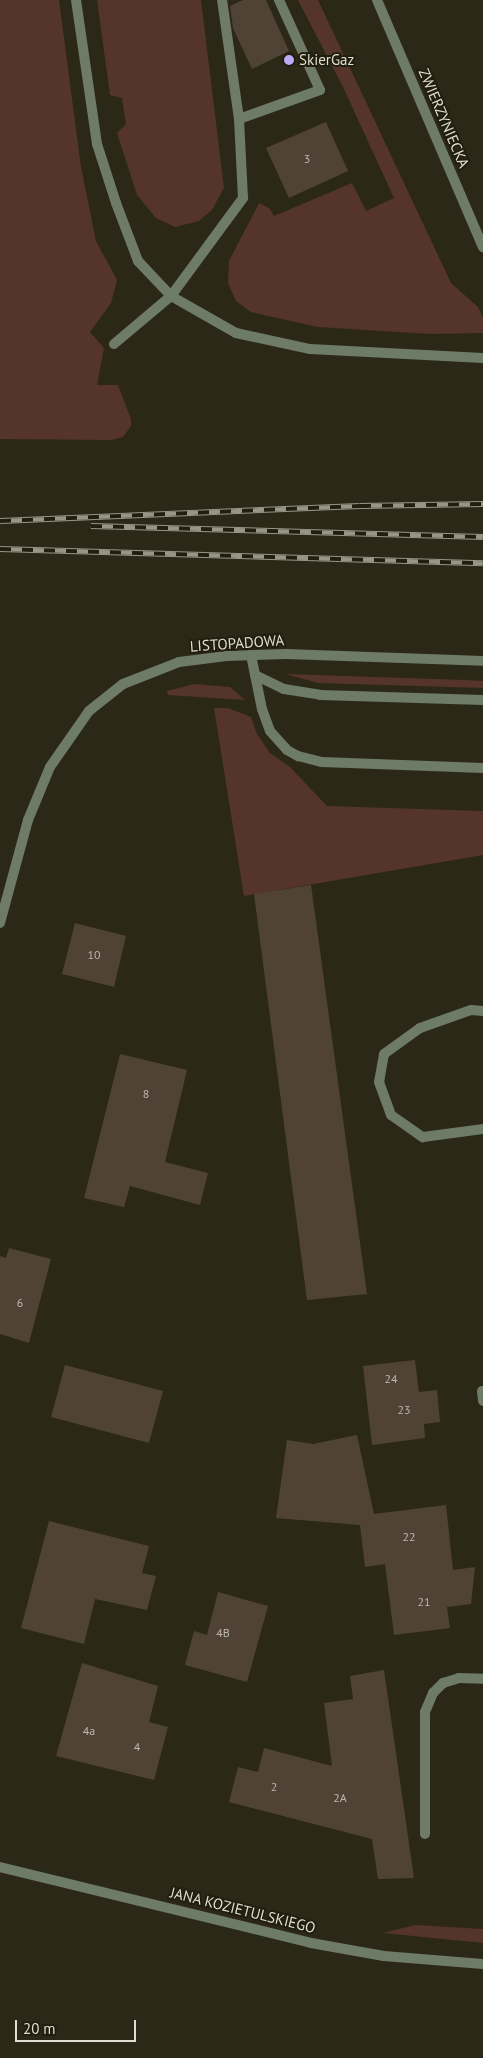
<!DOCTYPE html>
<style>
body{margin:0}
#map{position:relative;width:483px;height:2058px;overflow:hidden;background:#2b2817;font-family:"PT Sans",sans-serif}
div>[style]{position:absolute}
.green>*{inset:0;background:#55342b}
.building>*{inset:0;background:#504335}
.service>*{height:10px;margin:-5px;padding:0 5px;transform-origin:5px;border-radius:5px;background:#6e7b67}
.minor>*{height:10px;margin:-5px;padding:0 5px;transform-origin:5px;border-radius:5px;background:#6e7b67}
.tertiary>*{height:10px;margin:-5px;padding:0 5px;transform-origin:5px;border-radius:5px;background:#6e7b67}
.rail>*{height:5.5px;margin-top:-2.75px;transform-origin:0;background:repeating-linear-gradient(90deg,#211e0e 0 11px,#969587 0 22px);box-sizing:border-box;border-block:1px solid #969587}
.dots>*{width:14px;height:14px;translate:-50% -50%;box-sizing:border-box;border:2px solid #211e0e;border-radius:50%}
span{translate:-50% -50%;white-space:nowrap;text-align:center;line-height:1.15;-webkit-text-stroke:4px #211e0e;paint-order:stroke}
.number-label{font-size:12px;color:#bbb7ac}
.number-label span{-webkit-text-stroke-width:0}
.poi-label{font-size:15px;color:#dfded3}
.left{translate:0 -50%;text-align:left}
.street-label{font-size:15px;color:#dfded3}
.scale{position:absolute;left:15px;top:2020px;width:121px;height:22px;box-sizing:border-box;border:2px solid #dfded3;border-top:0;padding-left:6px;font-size:15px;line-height:18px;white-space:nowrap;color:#dfded3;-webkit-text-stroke:4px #211e0e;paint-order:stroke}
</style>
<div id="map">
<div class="green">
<div style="clip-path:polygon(0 0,59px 0,81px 167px,96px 241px,117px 280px,111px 303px,90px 332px,104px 348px,97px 385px,118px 385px,131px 419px,131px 426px,123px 437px,112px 440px,0 439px)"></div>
<div style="clip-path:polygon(97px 0,201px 0,224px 188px,212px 210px,199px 221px,175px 227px,156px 218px,137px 195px,117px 133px,126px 124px,122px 98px,110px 95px)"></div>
<div style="clip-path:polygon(298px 0,318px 0,451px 283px,478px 307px,483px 318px,483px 333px,430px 334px,318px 327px,251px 312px,236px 301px,228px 283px,229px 261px,259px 203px,269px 208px,274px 216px,352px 183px,366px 211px,394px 198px,343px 87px)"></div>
<div style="clip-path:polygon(285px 674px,466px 680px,483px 681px,483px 688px,318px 683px)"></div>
<div style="clip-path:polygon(194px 684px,230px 687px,245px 700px,168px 695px,167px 691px)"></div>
<div style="clip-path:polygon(214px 708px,228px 708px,251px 717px,257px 734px,270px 753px,290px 767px,327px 806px,483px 811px,483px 855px,244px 896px)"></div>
<div style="clip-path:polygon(415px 1925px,483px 1929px,483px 1943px,383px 1933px)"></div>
</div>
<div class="building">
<div style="clip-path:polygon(243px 0,266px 0,289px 51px,252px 69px,233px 28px,230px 6px)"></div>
<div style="clip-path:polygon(326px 122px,348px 171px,289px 198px,266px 148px)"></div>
<div style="clip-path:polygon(311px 885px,367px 1294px,307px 1300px,254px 894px)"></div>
<div style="clip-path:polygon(75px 923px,126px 936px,114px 987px,62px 974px)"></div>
<div style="clip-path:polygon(120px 1054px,187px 1070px,165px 1162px,208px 1173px,200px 1205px,130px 1186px,124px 1207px,84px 1198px)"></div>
<div style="clip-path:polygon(9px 1248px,51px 1259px,29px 1343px,0 1334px,0 1256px,6px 1258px)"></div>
<div style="clip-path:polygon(415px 1360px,419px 1392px,437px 1390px,440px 1422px,424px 1424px,425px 1438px,372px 1445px,363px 1366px)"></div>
<div style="clip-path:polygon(65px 1365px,163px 1391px,149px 1443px,51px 1417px)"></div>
<div style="clip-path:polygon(357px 1435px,374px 1514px,446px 1505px,453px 1570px,475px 1567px,471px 1604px,447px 1607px,450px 1628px,394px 1635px,385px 1564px,365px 1567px,360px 1525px,276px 1518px,287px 1440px,313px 1444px)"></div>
<div style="clip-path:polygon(49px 1521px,149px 1546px,142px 1573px,156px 1576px,147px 1610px,95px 1599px,84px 1644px,21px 1628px)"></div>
<div style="clip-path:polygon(218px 1592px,268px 1606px,247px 1682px,185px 1665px,194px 1631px,207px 1635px)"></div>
<div style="clip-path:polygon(82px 1663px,158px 1686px,149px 1722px,168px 1727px,154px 1780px,56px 1756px)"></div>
<div style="clip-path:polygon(384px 1670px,414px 1878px,378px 1879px,372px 1839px,229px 1802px,238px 1767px,258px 1772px,264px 1748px,332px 1766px,324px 1703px,353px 1699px,350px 1676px)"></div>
</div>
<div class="service">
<div style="left:76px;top:0;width:146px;rotate:81.7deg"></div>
<div style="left:97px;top:144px;width:62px;rotate:72.1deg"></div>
<div style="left:116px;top:203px;width:62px;rotate:69.2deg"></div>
<div style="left:138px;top:261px;width:48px;rotate:46.7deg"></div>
<div style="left:171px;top:296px;width:75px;rotate:29.6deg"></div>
<div style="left:236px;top:333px;width:76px;rotate:12.2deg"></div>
<div style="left:310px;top:349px;width:173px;rotate:3deg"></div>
<div style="left:239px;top:119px;width:86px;rotate:-19.7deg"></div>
<div style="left:320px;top:90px;width:99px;rotate:-114.5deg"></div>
<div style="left:114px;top:344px;width:75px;rotate:-40.1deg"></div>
<div style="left:171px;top:296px;width:122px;rotate:-53.7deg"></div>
<div style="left:243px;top:198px;width:79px;rotate:-92.9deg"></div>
<div style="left:239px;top:119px;width:120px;rotate:-98.1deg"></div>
<div style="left:251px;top:655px;width:55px;rotate:78.5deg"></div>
<div style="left:262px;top:709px;width:23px;rotate:70deg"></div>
<div style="left:270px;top:731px;width:25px;rotate:48deg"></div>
<div style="left:287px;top:750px;width:13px;rotate:29deg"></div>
<div style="left:298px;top:756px;width:25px;rotate:14deg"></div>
<div style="left:322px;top:762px;width:161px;rotate:2.1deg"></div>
<div style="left:255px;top:675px;width:32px;rotate:26deg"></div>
<div style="left:284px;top:689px;width:36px;rotate:9deg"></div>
<div style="left:320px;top:695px;width:163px;rotate:1.8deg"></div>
<div style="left:483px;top:1011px;width:12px;rotate:-175deg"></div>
<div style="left:471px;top:1010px;width:54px;rotate:160.6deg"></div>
<div style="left:420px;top:1028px;width:44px;rotate:144.2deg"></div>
<div style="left:384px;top:1054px;width:28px;rotate:100deg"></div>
<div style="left:379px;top:1082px;width:35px;rotate:70deg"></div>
<div style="left:391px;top:1115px;width:39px;rotate:35deg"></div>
<div style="left:423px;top:1137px;width:61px;rotate:-7.6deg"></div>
<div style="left:482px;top:1391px;width:10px;rotate:84deg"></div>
</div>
<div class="minor">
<div style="left:0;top:923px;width:107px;rotate:-74.8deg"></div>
<div style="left:28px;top:820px;width:57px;rotate:-67.5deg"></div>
<div style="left:50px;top:767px;width:68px;rotate:-55.1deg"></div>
<div style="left:89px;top:711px;width:43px;rotate:-38.5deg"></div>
<div style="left:123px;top:684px;width:60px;rotate:-21.4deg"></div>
<div style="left:179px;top:662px;width:48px;rotate:-7.1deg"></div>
<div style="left:227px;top:656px;width:59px;rotate:-1.9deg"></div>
<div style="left:286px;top:654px;width:197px;rotate:2deg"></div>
<div style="left:425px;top:1834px;width:122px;rotate:-90deg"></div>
<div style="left:425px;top:1712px;width:21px;rotate:-67deg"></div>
<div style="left:433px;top:1693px;width:14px;rotate:-45deg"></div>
<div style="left:443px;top:1683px;width:17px;rotate:-17deg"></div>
<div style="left:459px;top:1678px;width:24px;rotate:2deg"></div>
</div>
<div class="tertiary">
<div style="left:377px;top:0;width:269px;rotate:66.8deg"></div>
<div style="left:0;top:1867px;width:320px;rotate:13.7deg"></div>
<div style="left:311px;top:1943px;width:74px;rotate:10.1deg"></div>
<div style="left:384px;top:1956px;width:99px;rotate:4.6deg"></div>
</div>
<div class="rail">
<div style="left:0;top:521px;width:360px;rotate:-2.4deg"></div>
<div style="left:360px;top:506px;width:123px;rotate:-0.9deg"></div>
<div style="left:91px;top:526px;width:392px;rotate:1.6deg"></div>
<div style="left:0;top:549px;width:483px;rotate:1.7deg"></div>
</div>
<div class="dots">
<div style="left:289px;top:60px;background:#bda9f5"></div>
</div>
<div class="number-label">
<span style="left:307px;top:159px">3</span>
<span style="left:94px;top:955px">10</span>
<span style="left:146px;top:1094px">8</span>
<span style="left:20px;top:1303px">6</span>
<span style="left:391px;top:1379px">24</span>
<span style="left:404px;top:1410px">23</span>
<span style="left:409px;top:1537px">22</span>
<span style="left:424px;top:1602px">21</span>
<span style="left:223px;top:1633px">4B</span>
<span style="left:89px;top:1731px">4a</span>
<span style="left:137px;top:1747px">4</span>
<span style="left:274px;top:1787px">2</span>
<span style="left:340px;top:1798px">2A</span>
</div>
<div class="poi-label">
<span class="left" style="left:299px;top:60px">SkierGaz</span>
</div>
<div class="street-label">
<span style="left:444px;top:118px;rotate:67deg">ZWIERZYNIECKA</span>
<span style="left:237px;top:643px;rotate:-4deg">LISTOPADOWA</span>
<span style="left:243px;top:1910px;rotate:14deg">JANA KOZIETULSKIEGO</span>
</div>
<div class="scale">20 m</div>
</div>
